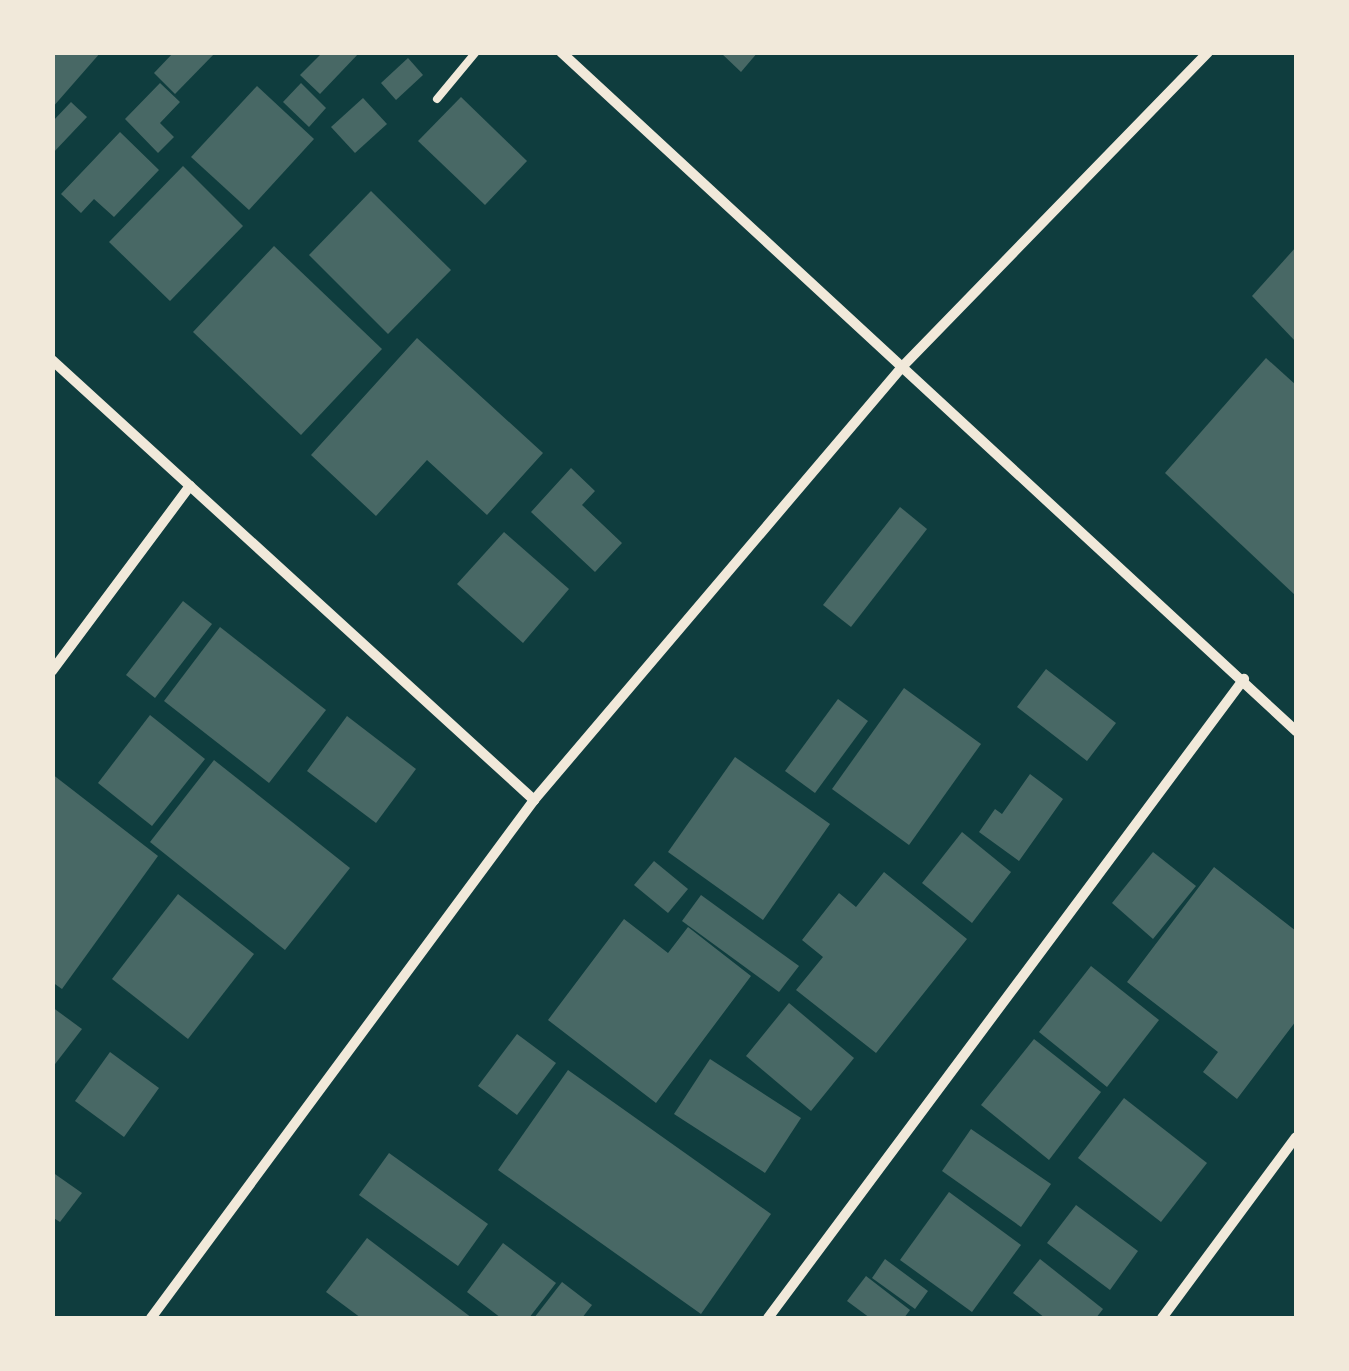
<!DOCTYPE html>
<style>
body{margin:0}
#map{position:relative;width:1349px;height:1371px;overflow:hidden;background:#0f3d3e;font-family:"Fira Sans",sans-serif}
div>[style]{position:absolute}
.building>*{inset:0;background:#486865}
.service>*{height:8px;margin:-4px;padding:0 4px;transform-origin:4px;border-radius:4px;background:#f1e9da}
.minor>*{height:10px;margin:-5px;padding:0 5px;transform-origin:5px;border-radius:5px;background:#f1e9da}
span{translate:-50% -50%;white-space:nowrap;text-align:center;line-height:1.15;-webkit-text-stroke:10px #f1e9da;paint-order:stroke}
.frame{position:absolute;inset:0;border:55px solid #f1e9da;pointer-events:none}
</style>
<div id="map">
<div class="building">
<div style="clip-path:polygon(52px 52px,101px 52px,52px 108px)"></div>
<div style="clip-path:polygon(174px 52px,216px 52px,175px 94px,154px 73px)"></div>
<div style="clip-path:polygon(323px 52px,360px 52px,320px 94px,300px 75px)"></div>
<div style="clip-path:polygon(720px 52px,758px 52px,741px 72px)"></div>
<div style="clip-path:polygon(408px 58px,423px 75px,396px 100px,381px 83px)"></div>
<div style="clip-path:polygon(160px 83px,180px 102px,160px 123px,174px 137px,158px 153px,125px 119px)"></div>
<div style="clip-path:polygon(301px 83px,326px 108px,309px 127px,283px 102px)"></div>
<div style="clip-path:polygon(257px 86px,314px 139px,249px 210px,191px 157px)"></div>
<div style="clip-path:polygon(461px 97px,527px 161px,485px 205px,418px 141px)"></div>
<div style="clip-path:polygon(363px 98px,387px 124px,355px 153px,331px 127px)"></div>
<div style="clip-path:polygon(71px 102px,87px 117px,52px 154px,52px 122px)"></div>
<div style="clip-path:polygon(120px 132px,159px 170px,114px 217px,94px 199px,81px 213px,61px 194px)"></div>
<div style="clip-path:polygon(183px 166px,243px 226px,170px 301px,109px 242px)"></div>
<div style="clip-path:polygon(371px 191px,451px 270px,388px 334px,309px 255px)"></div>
<div style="clip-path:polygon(274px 246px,382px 349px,301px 435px,193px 332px)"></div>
<div style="clip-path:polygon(1296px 247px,1296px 342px,1252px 296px)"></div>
<div style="clip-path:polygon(417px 338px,543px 453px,487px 515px,427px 460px,376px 516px,311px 455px)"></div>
<div style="clip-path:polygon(1266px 358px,1296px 385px,1296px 596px,1165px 473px)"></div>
<div style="clip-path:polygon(571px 468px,595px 491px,582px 505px,622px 543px,595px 572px,531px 512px)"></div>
<div style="clip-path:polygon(900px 507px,927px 529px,851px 627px,823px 605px)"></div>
<div style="clip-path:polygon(504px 532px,569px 589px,523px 643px,457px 584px)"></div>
<div style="clip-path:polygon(183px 601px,212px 624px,155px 698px,126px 675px)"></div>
<div style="clip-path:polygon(220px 627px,326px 710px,269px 783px,164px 701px)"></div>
<div style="clip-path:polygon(1046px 669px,1116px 723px,1087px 761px,1017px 707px)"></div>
<div style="clip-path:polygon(904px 688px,981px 744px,909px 845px,832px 789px)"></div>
<div style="clip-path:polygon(838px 699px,868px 721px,815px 793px,785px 771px)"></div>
<div style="clip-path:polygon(150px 715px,205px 759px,152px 826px,98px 783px)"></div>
<div style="clip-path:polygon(347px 716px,416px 769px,376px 823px,307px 771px)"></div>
<div style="clip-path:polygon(735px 757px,830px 824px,763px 920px,668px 852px)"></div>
<div style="clip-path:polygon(214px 760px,350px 868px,285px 950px,150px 842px)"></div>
<div style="clip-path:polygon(52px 774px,158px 856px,62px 989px,52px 982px)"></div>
<div style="clip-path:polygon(1030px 774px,1063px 799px,1019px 861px,979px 832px,995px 809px,1002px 814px)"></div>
<div style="clip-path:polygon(962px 832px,1011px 872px,972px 923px,922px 883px)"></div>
<div style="clip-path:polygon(1153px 852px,1196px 886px,1153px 939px,1112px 903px)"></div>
<div style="clip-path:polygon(654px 861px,688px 889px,668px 913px,634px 885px)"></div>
<div style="clip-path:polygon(1214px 867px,1296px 931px,1296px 1021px,1237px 1099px,1203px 1072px,1218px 1052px,1127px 982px)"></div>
<div style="clip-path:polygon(884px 872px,967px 939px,876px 1053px,796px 990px,823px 957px,802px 940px,839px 893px,856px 907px)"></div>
<div style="clip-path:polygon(178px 894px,254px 954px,188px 1039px,112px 979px)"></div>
<div style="clip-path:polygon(701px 895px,799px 966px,779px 992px,682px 921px)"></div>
<div style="clip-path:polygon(624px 919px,668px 953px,688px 927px,751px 976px,656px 1103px,548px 1020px)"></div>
<div style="clip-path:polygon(1091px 966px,1159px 1020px,1107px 1087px,1039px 1032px)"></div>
<div style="clip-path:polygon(789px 1003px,854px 1058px,811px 1111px,746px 1056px)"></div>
<div style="clip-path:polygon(52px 1007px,82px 1029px,52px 1068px)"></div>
<div style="clip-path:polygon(517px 1034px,556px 1063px,517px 1115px,478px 1086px)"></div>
<div style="clip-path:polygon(1034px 1039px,1101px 1092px,1049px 1160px,981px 1105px)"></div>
<div style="clip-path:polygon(110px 1052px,159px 1088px,124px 1137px,75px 1101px)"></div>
<div style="clip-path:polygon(710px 1059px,801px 1118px,765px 1173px,674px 1114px)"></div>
<div style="clip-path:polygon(568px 1070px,771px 1214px,701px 1314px,498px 1170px)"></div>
<div style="clip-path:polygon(1124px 1098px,1207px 1163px,1161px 1222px,1078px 1158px)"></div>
<div style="clip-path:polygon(971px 1129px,1051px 1184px,1021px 1227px,942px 1171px)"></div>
<div style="clip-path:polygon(389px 1153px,488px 1224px,458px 1266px,359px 1195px)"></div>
<div style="clip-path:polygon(52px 1172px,82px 1193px,60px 1222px,52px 1217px)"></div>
<div style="clip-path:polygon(949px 1192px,1021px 1245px,972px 1312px,900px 1260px)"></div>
<div style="clip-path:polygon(1076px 1205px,1138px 1251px,1110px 1290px,1047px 1243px)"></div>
<div style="clip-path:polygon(367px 1238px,472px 1318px,361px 1318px,326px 1292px)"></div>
<div style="clip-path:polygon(503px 1243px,556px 1283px,529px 1318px,501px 1318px,467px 1292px)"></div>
<div style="clip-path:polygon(885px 1259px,928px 1291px,915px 1309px,872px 1278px)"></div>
<div style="clip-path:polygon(1040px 1259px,1103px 1309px,1096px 1318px,1045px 1318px,1013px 1293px)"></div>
<div style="clip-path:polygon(866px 1276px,910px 1310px,904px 1318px,870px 1318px,847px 1301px)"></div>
<div style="clip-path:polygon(562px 1282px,592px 1305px,582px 1318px,534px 1318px)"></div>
</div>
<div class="service">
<div style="left:437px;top:99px;width:61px;rotate:-50.3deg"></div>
</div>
<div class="minor">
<div style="left:561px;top:52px;width:1001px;rotate:42.73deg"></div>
<div style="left:52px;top:360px;width:653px;rotate:42.39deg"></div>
<div style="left:52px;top:671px;width:231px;rotate:-53.3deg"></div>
<div style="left:151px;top:1318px;width:644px;rotate:-53.52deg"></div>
<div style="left:534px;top:800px;width:568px;rotate:-49.64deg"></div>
<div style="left:902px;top:367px;width:439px;rotate:-45.8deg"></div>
<div style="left:768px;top:1318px;width:797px;rotate:-53.32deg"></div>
<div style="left:1162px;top:1318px;width:225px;rotate:-53.5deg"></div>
</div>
<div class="frame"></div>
</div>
